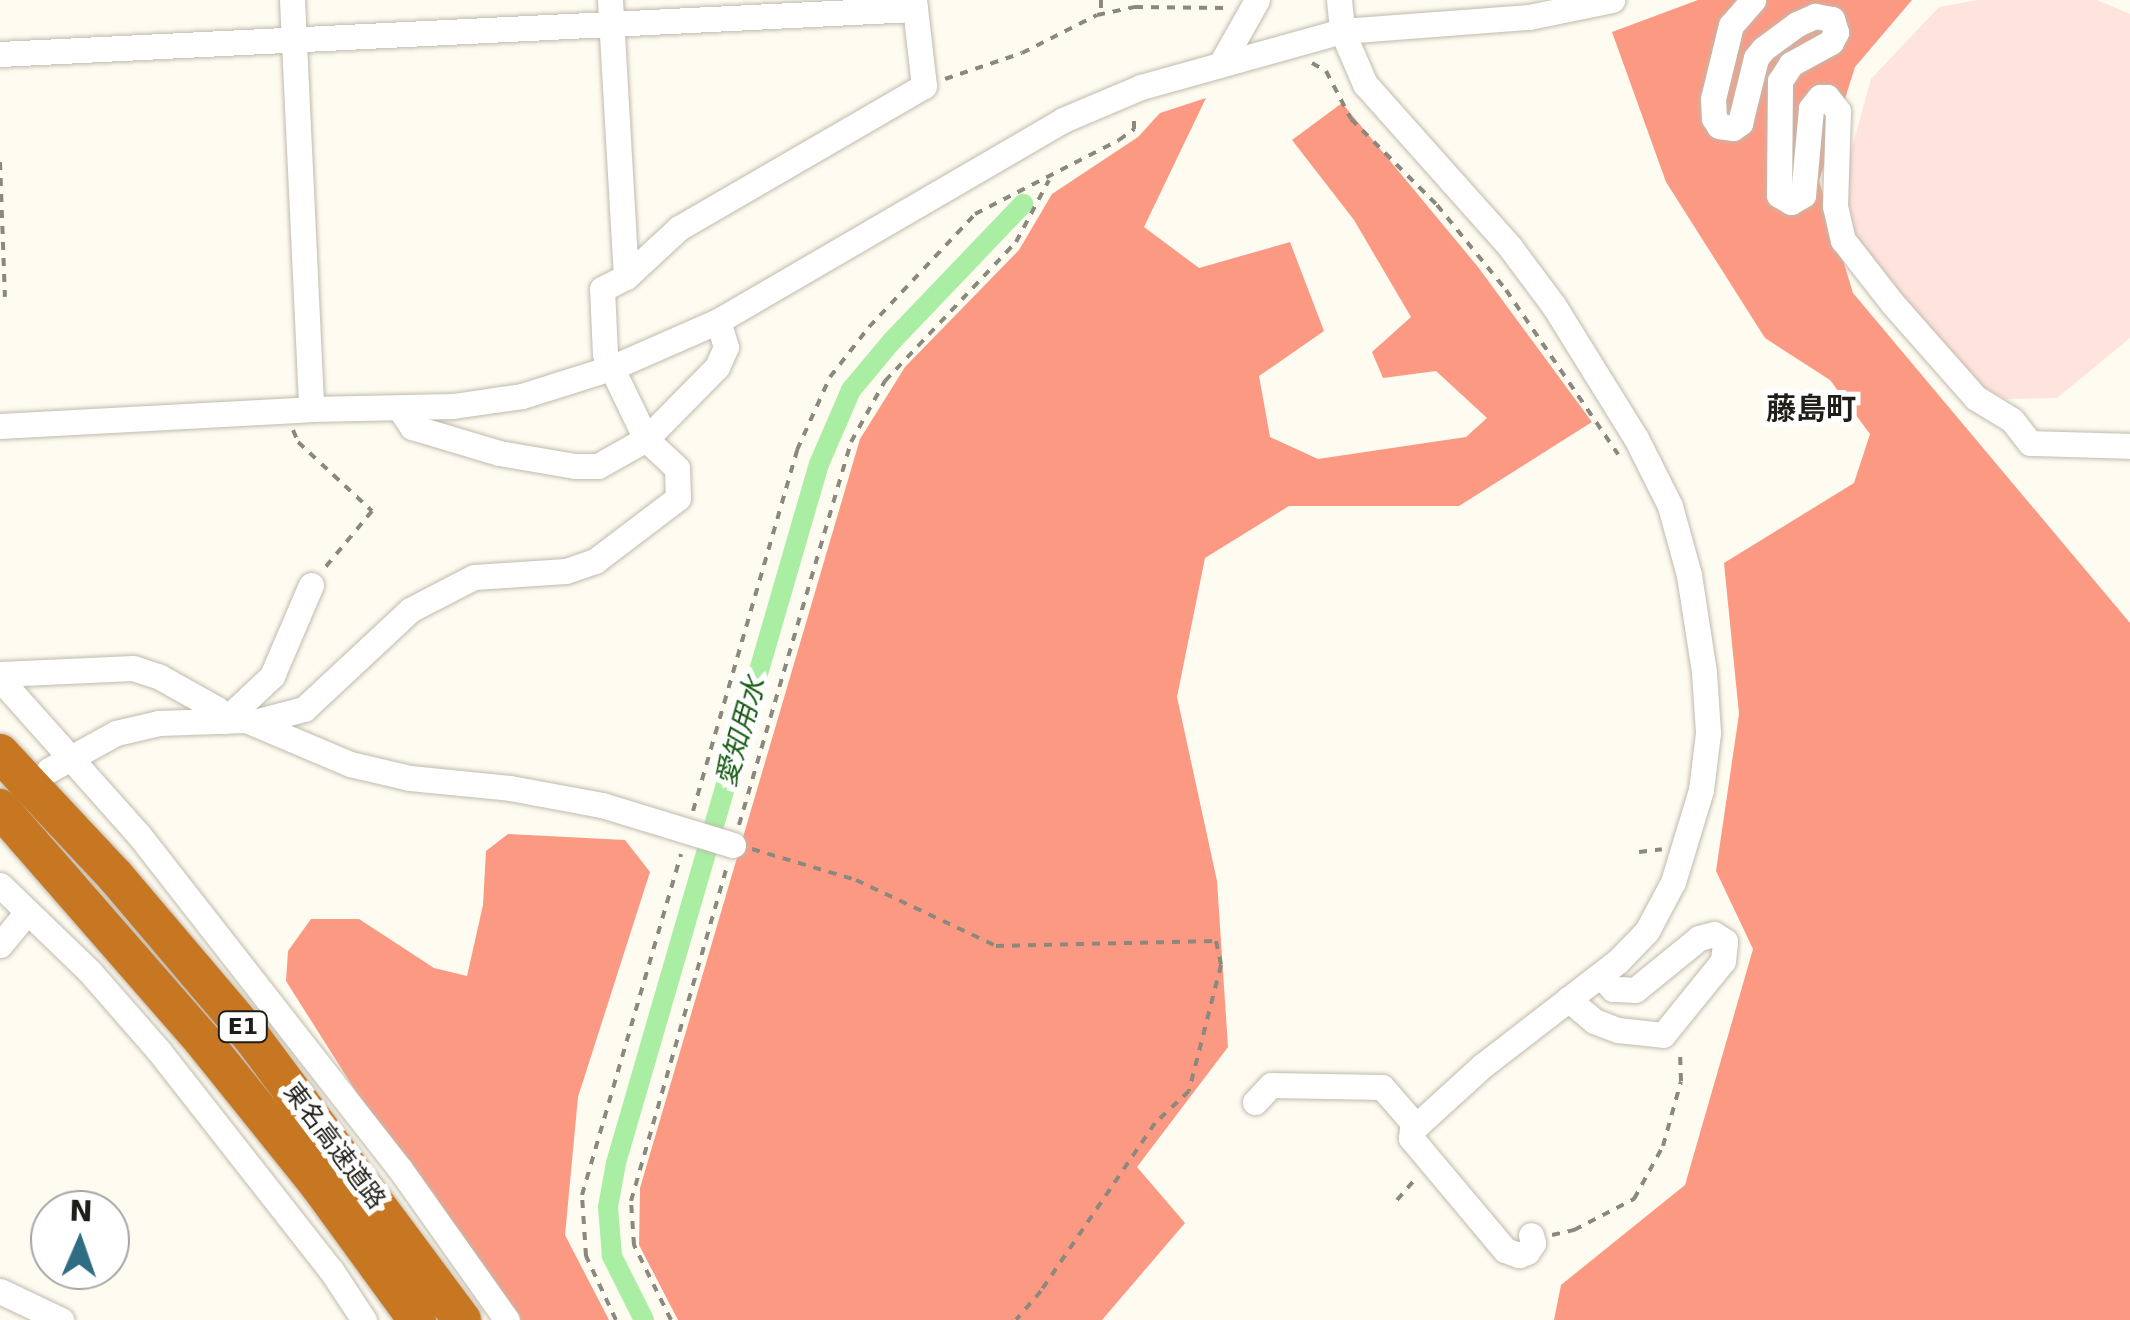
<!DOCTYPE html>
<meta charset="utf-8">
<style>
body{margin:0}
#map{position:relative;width:2130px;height:1320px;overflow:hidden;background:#fefbf1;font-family:"DejaVu Sans","Noto Sans JP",sans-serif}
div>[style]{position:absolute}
.green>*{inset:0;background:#ffe3dd}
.forest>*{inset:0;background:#fc9983}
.canal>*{height:20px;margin:-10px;padding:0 10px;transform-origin:10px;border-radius:10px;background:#a9eea3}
.path>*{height:4px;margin-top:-2px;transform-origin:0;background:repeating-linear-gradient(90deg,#8b8880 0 8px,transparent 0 16px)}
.roads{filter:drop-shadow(0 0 2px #c1baac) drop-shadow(0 0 2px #c1baac)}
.minor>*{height:25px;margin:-12.5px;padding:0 12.5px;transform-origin:12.5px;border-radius:12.5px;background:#fff}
.highway>*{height:38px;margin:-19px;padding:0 19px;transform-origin:19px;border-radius:19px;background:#c77621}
span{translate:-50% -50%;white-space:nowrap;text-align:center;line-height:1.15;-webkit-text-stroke:10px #fff;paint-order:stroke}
.shield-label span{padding:2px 8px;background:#fff;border:2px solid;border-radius:8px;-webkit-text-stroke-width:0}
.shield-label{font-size:22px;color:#201e18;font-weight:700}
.street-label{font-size:25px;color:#201e18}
.water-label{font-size:28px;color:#195c15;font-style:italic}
.quarter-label{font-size:30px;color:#201e18;font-weight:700}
.north{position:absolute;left:30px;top:1190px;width:100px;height:100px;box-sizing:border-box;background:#fff;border:2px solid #a6a5a3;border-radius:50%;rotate:2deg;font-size:28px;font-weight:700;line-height:40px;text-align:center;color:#201e18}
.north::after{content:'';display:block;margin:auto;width:35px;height:45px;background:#2f6d83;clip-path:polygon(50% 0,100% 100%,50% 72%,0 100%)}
</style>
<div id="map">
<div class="green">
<div style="clip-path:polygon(1978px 0,2097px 0,2130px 14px,2130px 338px,2057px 398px,2005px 399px,1967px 378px,1865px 278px,1842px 184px,1871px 79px,1939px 7px)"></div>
</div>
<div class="forest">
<div style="clip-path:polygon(1698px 0,1912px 0,1855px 67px,1819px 181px,1853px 293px,2130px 623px,2130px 1320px,1554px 1320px,1561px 1285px,1685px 1185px,1753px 949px,1716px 871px,1739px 714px,1724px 563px,1854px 483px,1870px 434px,1830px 380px,1765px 338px,1666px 182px,1612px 32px)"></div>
<div style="clip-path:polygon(1206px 98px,1144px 227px,1199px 268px,1290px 242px,1324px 331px,1259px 376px,1270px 437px,1318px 459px,1466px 437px,1487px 418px,1436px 371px,1383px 378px,1372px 352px,1411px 317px,1354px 220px,1292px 140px,1342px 103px,1478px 267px,1592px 422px,1459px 506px,1289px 506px,1205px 558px,1177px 697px,1217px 881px,1228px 1047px,1137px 1167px,1185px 1223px,1102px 1320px,678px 1320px,639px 1245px,640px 1188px,860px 439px,905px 367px,1019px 250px,1052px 194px,1138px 137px,1160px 113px)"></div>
<div style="clip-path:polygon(508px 834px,625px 840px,650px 872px,578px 1097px,565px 1235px,609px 1320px,516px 1320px,360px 1098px,286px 981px,288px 951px,311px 919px,359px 919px,434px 968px,467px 976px,483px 905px,486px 851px)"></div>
</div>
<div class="canal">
<div style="left:644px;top:1320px;width:72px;rotate:-116.6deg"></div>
<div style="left:612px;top:1256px;width:49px;rotate:-94.7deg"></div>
<div style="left:608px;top:1207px;width:45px;rotate:-79.7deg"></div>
<div style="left:616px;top:1163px;width:728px;rotate:-73.81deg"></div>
<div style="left:819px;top:464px;width:81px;rotate:-66.6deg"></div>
<div style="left:851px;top:390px;width:64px;rotate:-50.1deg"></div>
<div style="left:892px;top:341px;width:190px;rotate:-46.3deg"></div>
</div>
<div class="path">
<div style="left:1101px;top:0;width:14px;rotate:90deg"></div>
<div style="left:1312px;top:63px;width:16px;rotate:30deg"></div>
<div style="left:1326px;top:71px;width:54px;rotate:62.5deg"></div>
<div style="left:1351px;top:119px;width:122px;rotate:45deg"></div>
<div style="left:1437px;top:205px;width:109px;rotate:50.9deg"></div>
<div style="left:1506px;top:290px;width:199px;rotate:55.7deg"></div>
<div style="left:945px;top:79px;width:81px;rotate:-18.7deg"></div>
<div style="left:1022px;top:53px;width:84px;rotate:-26.9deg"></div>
<div style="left:1097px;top:15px;width:39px;rotate:-12deg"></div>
<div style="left:1135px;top:7px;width:91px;rotate:0.6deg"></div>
<div style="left:0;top:162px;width:135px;rotate:87.9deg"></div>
<div style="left:293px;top:430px;width:13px;rotate:67deg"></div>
<div style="left:298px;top:442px;width:101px;rotate:43deg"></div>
<div style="left:372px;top:511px;width:77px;rotate:129.7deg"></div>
<div style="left:693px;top:811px;width:376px;rotate:-73.9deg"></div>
<div style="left:797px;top:450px;width:80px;rotate:-65.7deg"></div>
<div style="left:830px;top:377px;width:63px;rotate:-52deg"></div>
<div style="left:869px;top:327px;width:155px;rotate:-46.8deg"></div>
<div style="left:975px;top:214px;width:162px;rotate:-27.2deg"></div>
<div style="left:1119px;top:140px;width:19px;rotate:-36deg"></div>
<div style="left:1134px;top:129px;width:15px;rotate:-90deg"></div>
<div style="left:739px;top:825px;width:399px;rotate:-73.7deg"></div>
<div style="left:851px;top:442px;width:70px;rotate:-60.9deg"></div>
<div style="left:885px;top:381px;width:191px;rotate:-46.7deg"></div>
<div style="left:1016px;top:242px;width:70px;rotate:-62deg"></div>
<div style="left:752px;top:849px;width:109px;rotate:16.6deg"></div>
<div style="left:856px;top:880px;width:155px;rotate:25.2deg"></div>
<div style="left:996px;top:946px;width:220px;rotate:-1.3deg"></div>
<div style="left:1216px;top:941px;width:25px;rotate:78deg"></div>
<div style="left:1221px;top:965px;width:130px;rotate:104.3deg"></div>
<div style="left:1189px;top:1091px;width:47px;rotate:136.7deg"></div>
<div style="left:1155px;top:1123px;width:203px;rotate:124.2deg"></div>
<div style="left:1041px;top:1291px;width:38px;rotate:131deg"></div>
<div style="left:1639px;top:852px;width:23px;rotate:-7deg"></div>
<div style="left:1397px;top:1200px;width:30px;rotate:-49deg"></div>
<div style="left:1552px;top:1235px;width:23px;rotate:-13deg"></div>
<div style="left:1574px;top:1230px;width:68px;rotate:-27.3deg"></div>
<div style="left:1634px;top:1199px;width:60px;rotate:-61.3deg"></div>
<div style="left:1663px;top:1146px;width:67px;rotate:-74.5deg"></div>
<div style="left:1681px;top:1081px;width:32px;rotate:-92deg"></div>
<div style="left:616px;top:1320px;width:71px;rotate:-115.1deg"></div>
<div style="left:586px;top:1256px;width:61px;rotate:-93.8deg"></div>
<div style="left:582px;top:1195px;width:355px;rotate:-73.8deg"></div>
<div style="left:671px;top:1320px;width:84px;rotate:-116.3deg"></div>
<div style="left:634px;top:1245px;width:44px;rotate:-93.9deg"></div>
<div style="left:631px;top:1201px;width:348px;rotate:-74deg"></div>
</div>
<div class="roads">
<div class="minor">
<div style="left:292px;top:0;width:409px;rotate:87.3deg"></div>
<div style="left:610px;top:0;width:277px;rotate:86.7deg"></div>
<div style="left:1339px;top:0;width:31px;rotate:84deg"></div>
<div style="left:1342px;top:31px;width:58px;rotate:66.5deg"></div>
<div style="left:1365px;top:84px;width:218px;rotate:48.3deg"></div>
<div style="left:1510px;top:247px;width:74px;rotate:53.3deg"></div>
<div style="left:1554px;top:306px;width:155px;rotate:58.2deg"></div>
<div style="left:1636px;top:438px;width:76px;rotate:63.4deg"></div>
<div style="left:1670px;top:506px;width:72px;rotate:74.6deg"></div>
<div style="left:1689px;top:575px;width:98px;rotate:81.2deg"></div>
<div style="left:1704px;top:672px;width:61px;rotate:86.2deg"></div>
<div style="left:1708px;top:733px;width:57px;rotate:97deg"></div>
<div style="left:1701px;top:790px;width:96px;rotate:106.9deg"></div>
<div style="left:1673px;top:882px;width:55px;rotate:118deg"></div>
<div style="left:1647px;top:931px;width:42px;rotate:134deg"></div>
<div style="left:1618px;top:961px;width:172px;rotate:142.3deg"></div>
<div style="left:1482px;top:1066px;width:95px;rotate:137.6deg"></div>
<div style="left:1412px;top:1130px;width:8px;rotate:97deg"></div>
<div style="left:1411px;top:1138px;width:146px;rotate:50deg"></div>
<div style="left:1505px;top:1250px;width:15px;rotate:20deg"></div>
<div style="left:1519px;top:1255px;width:9px;rotate:-21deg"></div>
<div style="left:1527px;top:1252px;width:11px;rotate:-56deg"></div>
<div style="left:1533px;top:1243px;width:8px;rotate:-104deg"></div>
<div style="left:1753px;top:0;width:33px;rotate:131deg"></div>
<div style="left:1731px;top:25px;width:76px;rotate:103.7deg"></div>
<div style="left:1713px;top:99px;width:19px;rotate:87deg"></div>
<div style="left:1714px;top:118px;width:9px;rotate:58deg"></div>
<div style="left:1719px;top:126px;width:14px;rotate:8deg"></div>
<div style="left:1733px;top:128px;width:9px;rotate:-36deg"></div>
<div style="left:1740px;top:123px;width:67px;rotate:-76.2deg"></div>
<div style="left:1756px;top:58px;width:11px;rotate:-52deg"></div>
<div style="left:1763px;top:49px;width:42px;rotate:-36.3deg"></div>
<div style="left:1797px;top:24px;width:20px;rotate:-24deg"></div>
<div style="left:1815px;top:16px;width:17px;rotate:10deg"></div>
<div style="left:1832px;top:19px;width:14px;rotate:73deg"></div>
<div style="left:1836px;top:32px;width:11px;rotate:117deg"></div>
<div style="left:1831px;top:42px;width:46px;rotate:151.2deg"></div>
<div style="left:1791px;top:64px;width:20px;rotate:123deg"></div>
<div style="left:1780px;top:81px;width:114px;rotate:90.5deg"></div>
<div style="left:1779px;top:195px;width:14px;rotate:30deg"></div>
<div style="left:1791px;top:202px;width:14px;rotate:-30deg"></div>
<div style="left:1803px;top:195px;width:87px;rotate:-84.7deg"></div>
<div style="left:1811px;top:108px;width:14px;rotate:-51deg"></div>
<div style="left:1820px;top:97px;width:7px"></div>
<div style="left:1827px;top:97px;width:18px;rotate:52deg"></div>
<div style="left:1838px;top:111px;width:95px;rotate:91.8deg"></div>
<div style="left:1835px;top:206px;width:35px;rotate:77deg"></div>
<div style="left:1843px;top:240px;width:81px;rotate:52deg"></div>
<div style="left:1893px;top:304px;width:125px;rotate:48.6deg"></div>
<div style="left:1976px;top:398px;width:42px;rotate:31.4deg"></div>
<div style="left:2012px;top:420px;width:29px;rotate:52deg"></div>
<div style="left:2030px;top:443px;width:100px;rotate:1.7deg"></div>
<div style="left:0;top:54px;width:916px;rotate:-2.82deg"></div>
<div style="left:1222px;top:62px;width:71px;rotate:-60.6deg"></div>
<div style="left:400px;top:409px;width:22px;rotate:56deg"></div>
<div style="left:412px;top:427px;width:91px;rotate:16.6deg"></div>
<div style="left:499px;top:453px;width:77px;rotate:9.7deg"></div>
<div style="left:575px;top:466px;width:23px"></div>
<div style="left:598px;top:466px;width:55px;rotate:-29.4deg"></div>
<div style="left:646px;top:439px;width:101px;rotate:-45.4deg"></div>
<div style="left:717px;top:367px;width:22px;rotate:-66deg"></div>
<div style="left:726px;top:347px;width:27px;rotate:-107deg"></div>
<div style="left:0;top:426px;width:311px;rotate:-3.1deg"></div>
<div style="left:311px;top:409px;width:142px;rotate:-1.2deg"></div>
<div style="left:453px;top:406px;width:70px;rotate:-8.2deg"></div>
<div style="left:522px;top:396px;width:93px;rotate:-17.5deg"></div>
<div style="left:611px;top:368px;width:117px;rotate:-23.7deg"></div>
<div style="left:718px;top:321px;width:399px;rotate:-30.2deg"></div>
<div style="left:1063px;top:120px;width:85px;rotate:-22.9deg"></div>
<div style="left:1141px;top:87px;width:209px;rotate:-15.6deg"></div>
<div style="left:1342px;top:31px;width:188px;rotate:-4.3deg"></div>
<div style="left:1529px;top:17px;width:85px;rotate:-11.6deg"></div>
<div style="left:0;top:674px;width:133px;rotate:-2.6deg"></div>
<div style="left:133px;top:668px;width:26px;rotate:18deg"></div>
<div style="left:158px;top:676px;width:68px;rotate:29.2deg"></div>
<div style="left:217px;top:709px;width:14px;rotate:60deg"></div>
<div style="left:224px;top:721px;width:66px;rotate:-43.2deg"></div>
<div style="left:272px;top:676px;width:99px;rotate:-66.8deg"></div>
<div style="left:0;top:679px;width:209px;rotate:48.3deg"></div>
<div style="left:139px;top:835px;width:424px;rotate:52deg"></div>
<div style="left:400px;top:1169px;width:185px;rotate:54.7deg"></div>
<div style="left:254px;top:722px;width:52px;rotate:-14.6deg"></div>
<div style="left:304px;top:709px;width:145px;rotate:-43deg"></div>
<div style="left:410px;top:610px;width:72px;rotate:-27.3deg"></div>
<div style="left:474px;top:577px;width:92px;rotate:-3.7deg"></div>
<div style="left:566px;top:571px;width:31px;rotate:-19deg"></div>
<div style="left:595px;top:561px;width:104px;rotate:-37.2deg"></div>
<div style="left:678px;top:498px;width:30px;rotate:-92deg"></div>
<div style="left:677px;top:468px;width:42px;rotate:-136.9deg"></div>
<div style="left:646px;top:439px;width:94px;rotate:-115.8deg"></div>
<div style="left:605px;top:354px;width:65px;rotate:-92.6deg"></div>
<div style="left:602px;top:289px;width:27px;rotate:-27deg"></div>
<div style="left:626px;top:277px;width:72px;rotate:-42.8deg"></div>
<div style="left:679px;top:228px;width:283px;rotate:-30.1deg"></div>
<div style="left:924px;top:86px;width:87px;rotate:-96.6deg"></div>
<div style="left:49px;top:770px;width:77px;rotate:-28.9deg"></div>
<div style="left:116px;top:733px;width:44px;rotate:-13.1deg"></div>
<div style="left:159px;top:723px;width:87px;rotate:-2deg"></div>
<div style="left:246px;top:720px;width:113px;rotate:22.9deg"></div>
<div style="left:350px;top:764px;width:62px;rotate:13.1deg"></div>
<div style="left:410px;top:778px;width:100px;rotate:5.7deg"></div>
<div style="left:510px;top:788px;width:94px;rotate:10.5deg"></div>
<div style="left:602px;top:805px;width:137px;rotate:17deg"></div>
<div style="left:0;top:885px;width:125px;rotate:44deg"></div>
<div style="left:90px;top:972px;width:105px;rotate:48.9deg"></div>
<div style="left:159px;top:1051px;width:278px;rotate:51.9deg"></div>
<div style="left:331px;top:1270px;width:60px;rotate:56.6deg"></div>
<div style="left:0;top:945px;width:43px;rotate:-50.7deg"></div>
<div style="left:1568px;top:999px;width:34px;rotate:40deg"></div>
<div style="left:1594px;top:1021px;width:26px;rotate:21deg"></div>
<div style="left:1618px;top:1030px;width:45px;rotate:6.3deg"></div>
<div style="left:1663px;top:1035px;width:95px;rotate:-51deg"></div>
<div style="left:1723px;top:961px;width:20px;rotate:-84deg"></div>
<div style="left:1725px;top:941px;width:13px;rotate:-148deg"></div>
<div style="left:1714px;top:934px;width:16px;rotate:165deg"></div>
<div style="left:1699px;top:938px;width:82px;rotate:140.9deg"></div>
<div style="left:1635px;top:990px;width:22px;rotate:-177deg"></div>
<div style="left:1613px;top:989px;width:19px;rotate:-133deg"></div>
<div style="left:1255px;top:1102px;width:23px;rotate:-47deg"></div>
<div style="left:1271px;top:1085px;width:111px;rotate:1deg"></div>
<div style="left:1382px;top:1087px;width:52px;rotate:48.9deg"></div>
<div style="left:0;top:1291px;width:68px;rotate:25.4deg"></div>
</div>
<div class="highway">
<div style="left:0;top:753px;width:170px;rotate:46.9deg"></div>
<div style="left:116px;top:877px;width:209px;rotate:49.7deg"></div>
<div style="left:251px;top:1036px;width:354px;rotate:53.4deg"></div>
<div style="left:0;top:808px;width:309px;rotate:48.9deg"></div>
<div style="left:203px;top:1041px;width:184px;rotate:51.2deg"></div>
<div style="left:318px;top:1184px;width:168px;rotate:53.9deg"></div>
</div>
</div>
<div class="shield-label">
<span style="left:243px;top:1027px">E1</span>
</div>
<div class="street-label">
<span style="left:334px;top:1146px;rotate:53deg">東名高速道路</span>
</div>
<div class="water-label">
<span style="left:741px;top:732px;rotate:-74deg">愛知用水</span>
</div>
<div class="quarter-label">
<span style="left:1811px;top:409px">藤島町</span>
</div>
<div class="north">N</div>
</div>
